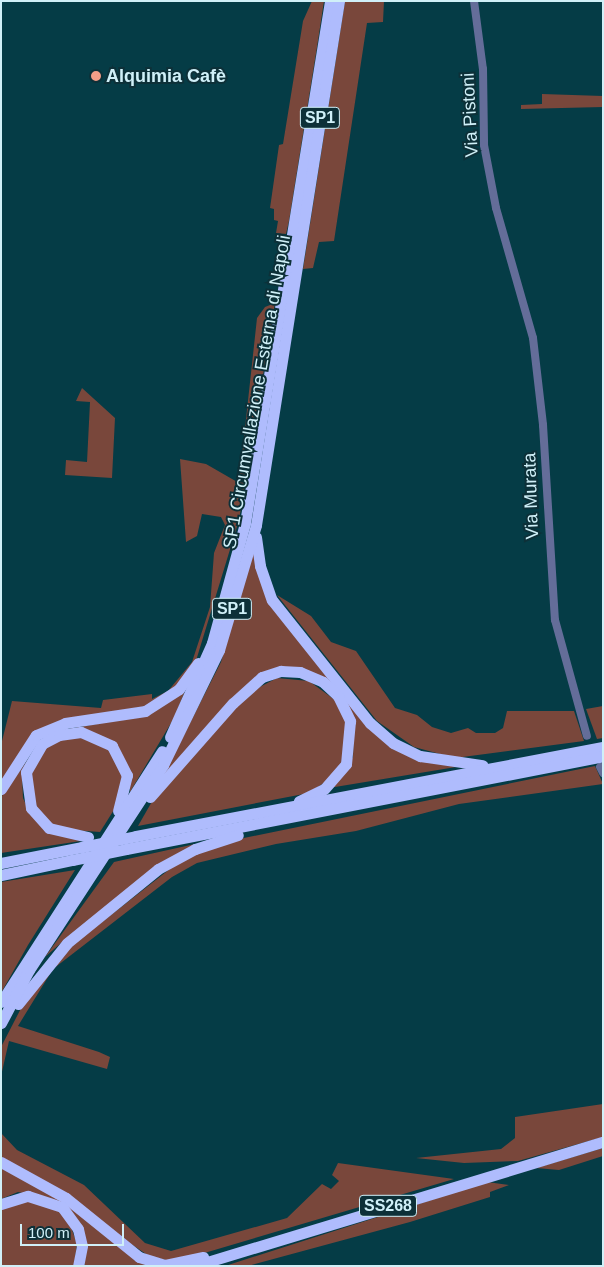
<!DOCTYPE html>
<meta charset="utf-8">
<style>
body{margin:0}
#map{position:relative;width:604px;height:1267px;overflow:hidden;background:#053c46;font-family:Arial,sans-serif}
div>[style]{position:absolute}
.green>*{inset:0;background:#79473b}
.minor>*{height:8px;margin:-4px;padding:0 4px;transform-origin:4px;border-radius:4px;background:#646d99}
.highway>*{height:11px;margin:-5.5px;padding:0 5.5px;transform-origin:5.5px;border-radius:5.5px;background:#afbcfd}
.highway-bridge>*{height:11px;margin:-5.5px;padding:0 5.5px;transform-origin:5.5px;border-radius:5.5px;background:#afbcfd}
.dots>*{width:14px;height:14px;translate:-50% -50%;box-sizing:border-box;border:2px solid #0d3038;border-radius:50%}
span{translate:-50% -50%;white-space:nowrap;text-align:center;line-height:1.15;-webkit-text-stroke:4px #0d3038;paint-order:stroke}
.shield-label span{padding:1px 4px;background:#0d3038;border:1px solid;border-radius:4px;-webkit-text-stroke-width:0}
.shield-label{font-size:16px;color:#d0f0f8;font-weight:700}
.poi-label{font-size:18px;color:#d0f0f8;font-weight:700}
.left{translate:0 -50%;text-align:left}
.street-label{font-size:18px;color:#d0f0f8}
.frame{position:absolute;inset:0;border:2px solid #d0f0f8;pointer-events:none}
.scale{position:absolute;left:20px;top:1224px;width:104px;height:22px;box-sizing:border-box;border:2px solid #d0f0f8;border-top:0;padding-left:6px;font-size:15px;line-height:18px;white-space:nowrap;color:#d0f0f8;-webkit-text-stroke:4px #0d3038;paint-order:stroke}
</style>
<div id="map">
<div class="green">
<div style="clip-path:polygon(312px 1px,324px 1px,317px 47px,289px 221px,286px 234px,276px 233px,278px 221px,274px 220px,274px 209px,270px 208px,279px 145px,283px 144px,303px 21px)"></div>
<div style="clip-path:polygon(345px 1px,384px 1px,383px 22px,367px 23px,334px 241px,319px 242px,313px 268px,303px 269px)"></div>
<div style="clip-path:polygon(542px 94px,603px 96px,603px 107px,521px 109px,521px 105px,542px 104px)"></div>
<div style="clip-path:polygon(275px 303px,239px 520px,195px 664px,179px 685px,148px 706px,65px 719px,41px 730px,21px 750px,1px 784px,1px 745px,12px 701px,101px 708px,103px 700px,152px 694px,152px 699px,168px 691px,192px 662px,210px 607px,214px 553px,225px 525px,221px 517px,202px 514px,197px 536px,186px 542px,180px 459px,206px 464px,239px 483px,257px 318px,265px 307px)"></div>
<div style="clip-path:polygon(82px 388px,115px 418px,112px 478px,65px 475px,66px 460px,87px 462px,90px 402px,76px 401px)"></div>
<div style="clip-path:polygon(254px 549px,270px 597px,379px 734px,456px 767px,329px 788px,353px 757px,354px 718px,332px 684px,275px 671px,163px 776px,221px 662px)"></div>
<div style="clip-path:polygon(277px 595px,311px 616px,331px 642px,356px 651px,395px 708px,417px 715px,432px 727px,451px 733px,468px 728px,476px 733px,495px 733px,503px 728px,507px 711px,574px 711px,584px 741px,455px 758px,414px 747px,377px 721px)"></div>
<div style="clip-path:polygon(277px 678px,309px 681px,335px 700px,346px 722px,346px 754px,334px 776px,309px 793px,138px 826px,154px 798px,248px 693px)"></div>
<div style="clip-path:polygon(187px 686px,174px 718px,130px 792px,130px 777px,113px 744px,57px 733px,22px 776px,23px 798px,29px 811px,81px 841px,1px 853px,1px 797px,47px 733px,146px 715px)"></div>
<div style="clip-path:polygon(603px 706px,603px 738px,597px 739px,586px 709px)"></div>
<div style="clip-path:polygon(75px 735px,107px 746px,124px 780px,117px 805px,100px 832px,58px 829px,37px 813px,28px 780px,48px 744px)"></div>
<div style="clip-path:polygon(595px 766px,603px 784px,459px 804px,356px 831px,276px 844px,197px 863px,172px 877px,53px 969px,18px 1026px,99px 1052px,110px 1057px,107px 1069px,9px 1041px,1px 1076px,1px 1047px,31px 989px,61px 954px,184px 858px,234px 840px)"></div>
<div style="clip-path:polygon(195px 844px,61px 943px,45px 957px,114px 862px)"></div>
<div style="clip-path:polygon(75px 870px,28px 945px,1px 993px,1px 882px)"></div>
<div style="clip-path:polygon(603px 1104px,603px 1137px,518px 1161px,464px 1163px,416px 1158px,501px 1149px,515px 1138px,515px 1117px)"></div>
<div style="clip-path:polygon(1px 1133px,17px 1150px,84px 1185px,145px 1243px,171px 1251px,287px 1218px,322px 1184px,331px 1189px,339px 1181px,332px 1175px,338px 1163px,454px 1179px,174px 1262px,149px 1256px,1px 1157px)"></div>
<div style="clip-path:polygon(603px 1148px,603px 1156px,559px 1170px,536px 1168px)"></div>
<div style="clip-path:polygon(1px 1168px,59px 1198px,149px 1266px,84px 1266px,86px 1253px,58px 1201px,18px 1192px,1px 1199px)"></div>
<div style="clip-path:polygon(487px 1182px,509px 1185px,490px 1192px,490px 1197px,410px 1222px,248px 1266px,225px 1266px)"></div>
<div style="clip-path:polygon(22px 1200px,56px 1208px,70px 1224px,77px 1244px,74px 1266px,1px 1266px,1px 1208px)"></div>
</div>
<div class="minor">
<div style="left:474px;top:1px;width:69px;rotate:82.5deg"></div>
<div style="left:483px;top:69px;width:76px;rotate:89.2deg"></div>
<div style="left:484px;top:145px;width:64px;rotate:79.2deg"></div>
<div style="left:496px;top:208px;width:135px;rotate:74.1deg"></div>
<div style="left:533px;top:338px;width:88px;rotate:83.4deg"></div>
<div style="left:543px;top:425px;width:195px;rotate:86.5deg"></div>
<div style="left:555px;top:620px;width:120px;rotate:74.6deg"></div>
<div style="left:600px;top:767px;width:7px;rotate:63deg"></div>
</div>
<div class="highway">
<div style="left:256px;top:537px;width:29px;rotate:82deg"></div>
<div style="left:260px;top:566px;width:36px;rotate:71deg"></div>
<div style="left:272px;top:600px;width:157px;rotate:51.5deg"></div>
<div style="left:370px;top:723px;width:30px;rotate:41deg"></div>
<div style="left:393px;top:743px;width:30px;rotate:26deg"></div>
<div style="left:420px;top:756px;width:63px;rotate:8.3deg"></div>
<div style="left:170px;top:737px;width:103px;rotate:-65.9deg"></div>
<div style="left:212px;top:643px;width:124px;rotate:-74.6deg"></div>
<div style="left:245px;top:523px;width:529px;rotate:-80.75deg"></div>
<div style="left:1px;top:789px;width:64px;rotate:-57.1deg"></div>
<div style="left:36px;top:735px;width:31px;rotate:-22deg"></div>
<div style="left:65px;top:723px;width:81px;rotate:-8.5deg"></div>
<div style="left:145px;top:711px;width:40px;rotate:-32.9deg"></div>
<div style="left:179px;top:689px;width:32px;rotate:-54deg"></div>
<div style="left:150px;top:797px;width:125px;rotate:-48.6deg"></div>
<div style="left:233px;top:703px;width:39px;rotate:-42deg"></div>
<div style="left:262px;top:677px;width:20px;rotate:-18deg"></div>
<div style="left:281px;top:671px;width:19px;rotate:3deg"></div>
<div style="left:300px;top:672px;width:25px;rotate:23deg"></div>
<div style="left:323px;top:682px;width:21px;rotate:43deg"></div>
<div style="left:338px;top:696px;width:28px;rotate:64deg"></div>
<div style="left:350px;top:721px;width:43px;rotate:95.3deg"></div>
<div style="left:346px;top:764px;width:33px;rotate:131deg"></div>
<div style="left:324px;top:789px;width:28px;rotate:154deg"></div>
<div style="left:136px;top:836px;width:475px;rotate:-10.8deg"></div>
<div style="left:88px;top:837px;width:40px;rotate:-167deg"></div>
<div style="left:49px;top:828px;width:27px;rotate:-132deg"></div>
<div style="left:31px;top:808px;width:36px;rotate:-98deg"></div>
<div style="left:26px;top:772px;width:32px;rotate:-60deg"></div>
<div style="left:42px;top:744px;width:19px;rotate:-28deg"></div>
<div style="left:59px;top:735px;width:22px;rotate:-8deg"></div>
<div style="left:81px;top:732px;width:34px;rotate:24deg"></div>
<div style="left:112px;top:746px;width:33px;rotate:63deg"></div>
<div style="left:127px;top:775px;width:37px;rotate:104deg"></div>
<div style="left:126px;top:849px;width:486px;rotate:-11deg"></div>
<div style="left:1px;top:863px;width:83px;rotate:-11.2deg"></div>
<div style="left:1px;top:875px;width:73px;rotate:-11.9deg"></div>
<div style="left:1px;top:1002px;width:298px;rotate:-57.3deg"></div>
<div style="left:18px;top:1004px;width:78px;rotate:-51.2deg"></div>
<div style="left:67px;top:943px;width:117px;rotate:-39.1deg"></div>
<div style="left:158px;top:869px;width:42px;rotate:-28.4deg"></div>
<div style="left:195px;top:849px;width:45px;rotate:-18deg"></div>
<div style="left:1px;top:1023px;width:60px;rotate:-62.2deg"></div>
<div style="left:29px;top:970px;width:245px;rotate:-56.8deg"></div>
<div style="left:163px;top:765px;width:128px;rotate:-64deg"></div>
<div style="left:219px;top:650px;width:130px;rotate:-73.5deg"></div>
<div style="left:256px;top:525px;width:531px;rotate:-81deg"></div>
<div style="left:1px;top:1162px;width:74px;rotate:29deg"></div>
<div style="left:66px;top:1198px;width:94px;rotate:38.9deg"></div>
<div style="left:139px;top:1257px;width:27px;rotate:17deg"></div>
<div style="left:165px;top:1265px;width:39px;rotate:-12deg"></div>
<div style="left:1px;top:1204px;width:28px;rotate:-17deg"></div>
<div style="left:28px;top:1196px;width:36px;rotate:18deg"></div>
<div style="left:62px;top:1207px;width:27px;rotate:54deg"></div>
<div style="left:78px;top:1229px;width:17px;rotate:77deg"></div>
<div style="left:82px;top:1246px;width:20px;rotate:101deg"></div>
<div style="left:194px;top:1266px;width:427px;rotate:-16.9deg"></div>
</div>
<div class="highway-bridge">
<div style="left:82px;top:847px;width:55px;rotate:-11.5deg"></div>
<div style="left:72px;top:860px;width:55px;rotate:-11.5deg"></div>
</div>
<div class="dots">
<div style="left:96px;top:76px;background:#f49e88"></div>
</div>
<div class="shield-label">
<span style="left:320px;top:118px">SP1</span>
<span style="left:232px;top:609px">SP1</span>
<span style="left:388px;top:1206px">SS268</span>
</div>
<div class="poi-label">
<span class="left" style="left:106px;top:76px">Alquimia Cafè</span>
</div>
<div class="street-label">
<span style="left:470px;top:115px;rotate:-93deg">Via Pistoni</span>
<span style="left:257px;top:392px;rotate:-80deg">SP1 Circumvallazione Esterna di Napoli</span>
<span style="left:531px;top:496px;rotate:-92deg">Via Murata</span>
</div>
<div class="frame"></div>
<div class="scale">100 m</div>
</div>
